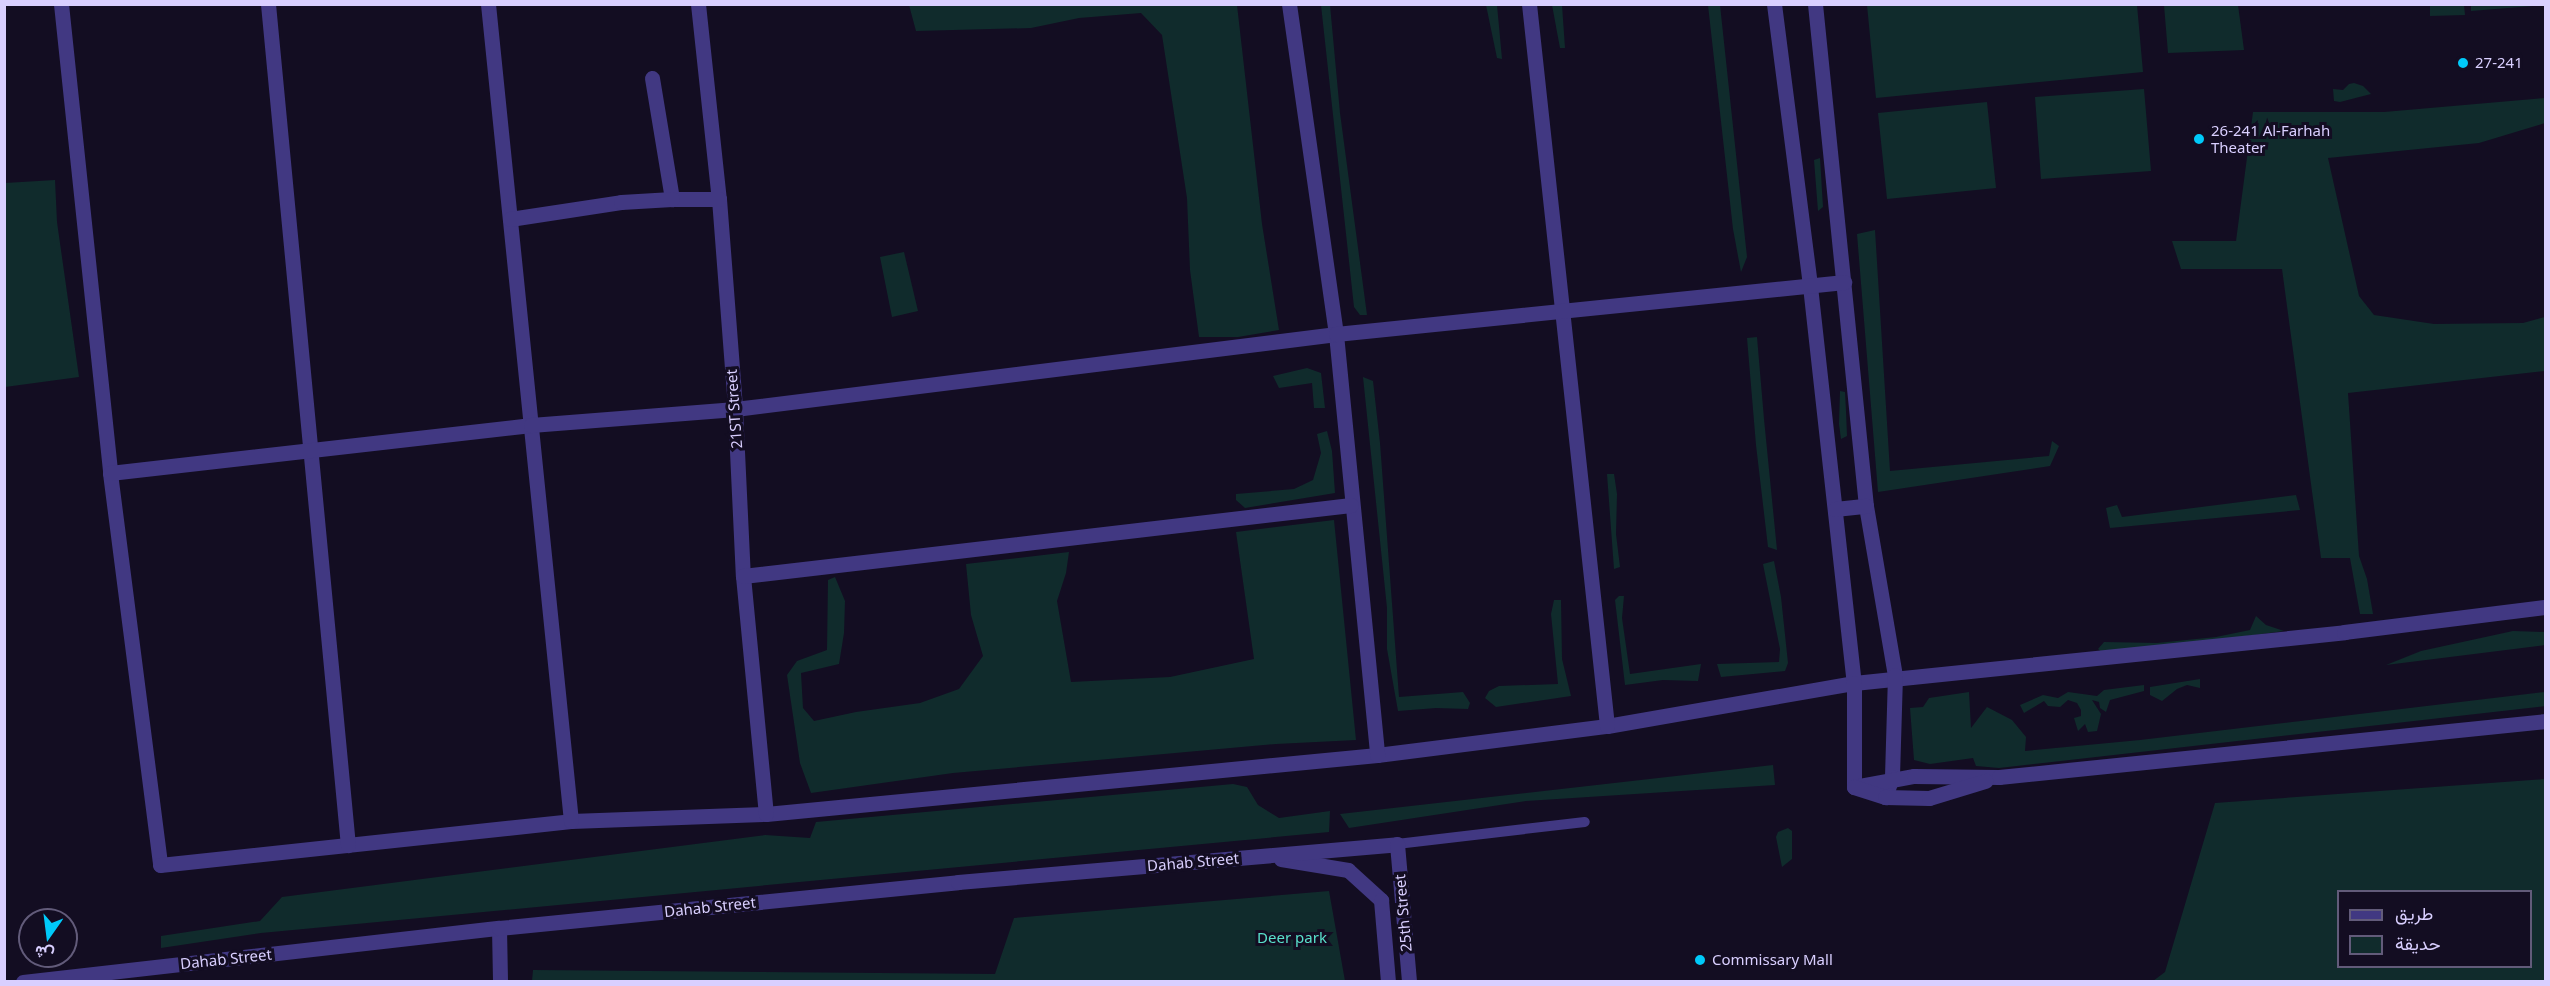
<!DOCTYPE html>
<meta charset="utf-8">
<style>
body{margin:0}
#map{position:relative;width:2550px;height:986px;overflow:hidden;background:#130d22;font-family:"Noto Sans",Vazirmatn,sans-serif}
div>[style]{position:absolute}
.green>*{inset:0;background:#102b2c}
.lane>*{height:10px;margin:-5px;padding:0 5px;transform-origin:5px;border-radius:5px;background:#413882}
.street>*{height:15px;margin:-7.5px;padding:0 7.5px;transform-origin:7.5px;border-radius:7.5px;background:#413882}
.dots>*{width:16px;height:16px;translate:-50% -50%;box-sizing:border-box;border:3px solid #130d22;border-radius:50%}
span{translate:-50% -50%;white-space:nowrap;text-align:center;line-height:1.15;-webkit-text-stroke:6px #130d22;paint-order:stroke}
.poi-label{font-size:15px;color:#d9cfff}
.left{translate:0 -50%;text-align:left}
.street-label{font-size:15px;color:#d9cfff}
.park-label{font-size:15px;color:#59e0cb}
.frame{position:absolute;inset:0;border:6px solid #d9cfff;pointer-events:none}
.legend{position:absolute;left:2337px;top:890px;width:195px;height:78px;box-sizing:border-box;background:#130d22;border:2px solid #625b7a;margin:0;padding:8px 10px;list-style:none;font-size:18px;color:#d9cfff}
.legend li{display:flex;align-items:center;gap:12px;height:30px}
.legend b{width:30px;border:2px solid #625b7a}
.north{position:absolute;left:18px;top:908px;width:60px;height:60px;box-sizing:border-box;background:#130d22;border:2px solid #625b7a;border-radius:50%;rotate:194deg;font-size:16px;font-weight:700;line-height:24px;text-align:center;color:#d9cfff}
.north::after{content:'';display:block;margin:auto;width:21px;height:27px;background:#00cafa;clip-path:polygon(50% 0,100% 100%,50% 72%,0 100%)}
</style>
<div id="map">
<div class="green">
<div style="clip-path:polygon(2545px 4px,2545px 5px,2471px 11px,2471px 5px)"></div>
<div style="clip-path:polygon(909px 5px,1237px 5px,1262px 224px,1279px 330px,1238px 337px,1199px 337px,1190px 270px,1187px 198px,1162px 35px,1141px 13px,1079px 18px,1031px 28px,916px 31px)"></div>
<div style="clip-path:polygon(1321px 5px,1330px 5px,1340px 113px,1367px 315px,1360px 315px,1354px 307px)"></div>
<div style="clip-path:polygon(1486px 5px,1497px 5px,1502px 59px,1497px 58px)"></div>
<div style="clip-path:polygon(1552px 5px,1562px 5px,1565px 48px,1560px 48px)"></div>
<div style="clip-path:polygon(1708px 5px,1720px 5px,1747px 257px,1741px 272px,1733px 229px)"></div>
<div style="clip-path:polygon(1867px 5px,2137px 5px,2143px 72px,1876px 98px)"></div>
<div style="clip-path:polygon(2164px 5px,2238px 5px,2244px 50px,2168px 53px)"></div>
<div style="clip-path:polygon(2430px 5px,2464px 5px,2465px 15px,2430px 16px)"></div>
<div style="clip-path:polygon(2354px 83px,2363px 86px,2371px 94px,2340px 102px,2334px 101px,2333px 89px,2343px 90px,2349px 84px)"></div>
<div style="clip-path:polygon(2144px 89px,2151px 171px,2041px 179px,2035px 97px)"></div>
<div style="clip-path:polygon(2545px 98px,2545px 123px,2479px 143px,2328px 158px,2359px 296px,2374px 315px,2434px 324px,2523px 323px,2545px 317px,2545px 371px,2348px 393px,2359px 556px,2367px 579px,2373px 614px,2360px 614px,2350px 558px,2321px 558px,2282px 269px,2181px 269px,2172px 241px,2236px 241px,2253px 112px,2384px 112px)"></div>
<div style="clip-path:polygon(1987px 102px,1996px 188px,1887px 199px,1878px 113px)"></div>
<div style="clip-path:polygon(1820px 158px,1823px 207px,1818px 211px,1814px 160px)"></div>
<div style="clip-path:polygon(55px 180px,57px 222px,79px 377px,5px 387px,5px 183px)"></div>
<div style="clip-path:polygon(1875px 230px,1890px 471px,2049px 456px,2052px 441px,2059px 446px,2050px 466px,1878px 492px,1857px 234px)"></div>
<div style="clip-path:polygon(904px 252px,918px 311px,892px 317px,880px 257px)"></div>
<div style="clip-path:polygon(1757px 337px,1764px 419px,1777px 550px,1768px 547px,1756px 445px,1747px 338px)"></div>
<div style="clip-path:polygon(1307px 368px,1321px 373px,1325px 408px,1314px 408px,1312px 383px,1279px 388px,1273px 376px)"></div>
<div style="clip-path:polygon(1363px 377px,1373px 381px,1380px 443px,1399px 697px,1463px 692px,1470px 703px,1468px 709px,1436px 708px,1398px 711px,1387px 649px,1387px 608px)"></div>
<div style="clip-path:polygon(1840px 391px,1845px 392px,1846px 411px,1847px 436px,1841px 439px,1839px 424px)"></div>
<div style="clip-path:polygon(1327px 431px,1332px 451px,1335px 493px,1245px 508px,1236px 500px,1236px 494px,1294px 489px,1313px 480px,1321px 453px,1317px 434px)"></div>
<div style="clip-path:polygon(1607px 474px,1614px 474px,1617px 494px,1616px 534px,1620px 567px,1614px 569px)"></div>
<div style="clip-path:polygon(2296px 495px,2300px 510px,2110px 528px,2106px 508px,2117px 505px,2122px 517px)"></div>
<div style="clip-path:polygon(1334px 520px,1356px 740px,1276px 744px,953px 773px,811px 793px,800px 763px,787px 675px,797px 661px,827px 650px,828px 580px,835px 577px,845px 601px,844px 633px,839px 664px,801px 673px,803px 708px,814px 721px,856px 712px,920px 703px,959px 689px,983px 656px,971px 615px,966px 564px,1069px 552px,1066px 573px,1057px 601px,1071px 682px,1170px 677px,1254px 659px,1236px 532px)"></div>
<div style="clip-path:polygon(1774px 561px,1781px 597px,1788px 663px,1785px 671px,1721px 677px,1717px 664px,1779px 662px,1780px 649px,1763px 564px)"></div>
<div style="clip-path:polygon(1619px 596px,1624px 596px,1622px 618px,1630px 674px,1701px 664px,1698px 681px,1663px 680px,1625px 685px,1615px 600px)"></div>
<div style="clip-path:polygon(1554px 600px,1561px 600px,1562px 659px,1571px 696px,1496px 707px,1485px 698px,1489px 691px,1499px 686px,1558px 684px,1551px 614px)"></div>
<div style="clip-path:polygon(2256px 616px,2266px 625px,2284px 631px,2105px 655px,2098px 649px,2104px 642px,2157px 643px,2216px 637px,2250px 630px)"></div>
<div style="clip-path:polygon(2513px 631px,2545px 632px,2545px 645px,2386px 665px,2421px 651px)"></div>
<div style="clip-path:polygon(2200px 679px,2200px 688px,2187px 685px,2177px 689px,2162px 701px,2150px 695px,2150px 687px)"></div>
<div style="clip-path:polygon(2144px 685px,2144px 691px,2110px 700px,2106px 712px,2100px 708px,2099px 702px,2092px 700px,2101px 714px,2097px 731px,2088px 732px,2085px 724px,2078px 731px,2074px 718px,2081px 716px,2081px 710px,2077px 703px,2068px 700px,2060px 707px,2048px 706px,2044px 701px,2024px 713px,2020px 705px,2043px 695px,2058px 698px,2068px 692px,2097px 696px,2104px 690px)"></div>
<div style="clip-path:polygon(1969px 692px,1971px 728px,1987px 707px,2012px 720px,2026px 737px,2025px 751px,2140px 740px,2545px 692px,2546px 706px,1999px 768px,1976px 766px,1973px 758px,1930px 764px,1914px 760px,1910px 708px,1923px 707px,1929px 698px)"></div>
<div style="clip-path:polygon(1773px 765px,1775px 785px,1526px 801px,1349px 828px,1340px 814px)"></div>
<div style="clip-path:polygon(evenodd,2545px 779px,2545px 981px,2153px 981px,2165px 972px,2215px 803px,2545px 779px,2338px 892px,2530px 892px,2530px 966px,2338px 966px,2338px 892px)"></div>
<div style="clip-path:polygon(1233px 784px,1247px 787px,1258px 805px,1279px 818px,1330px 811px,1329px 832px,261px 933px,161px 948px,161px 936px,260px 921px,282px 897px,765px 835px,810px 838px,816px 822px)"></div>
<div style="clip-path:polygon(1788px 828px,1792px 831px,1792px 859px,1782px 867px,1776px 837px,1778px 832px)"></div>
<div style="clip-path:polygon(1329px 891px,1345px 981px,532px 981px,533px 970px,995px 974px,1014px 918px)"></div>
</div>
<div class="lane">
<div style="left:1397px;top:844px;width:189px;rotate:-6.7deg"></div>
</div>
<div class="street">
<div style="left:61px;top:4px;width:472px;rotate:84deg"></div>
<div style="left:110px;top:473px;width:395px;rotate:82.7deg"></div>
<div style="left:160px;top:865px;width:413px;rotate:-6.1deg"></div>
<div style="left:571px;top:821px;width:195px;rotate:-2.1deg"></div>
<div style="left:766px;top:814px;width:614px;rotate:-5.52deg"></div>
<div style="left:1377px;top:755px;width:232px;rotate:-7.2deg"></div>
<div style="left:1607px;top:726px;width:251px;rotate:-9.9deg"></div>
<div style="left:1854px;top:683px;width:493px;rotate:-5.9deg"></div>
<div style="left:2344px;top:632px;width:204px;rotate:-7.1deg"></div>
<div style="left:268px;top:4px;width:845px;rotate:84.57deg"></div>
<div style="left:488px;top:4px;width:821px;rotate:84.2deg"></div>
<div style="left:698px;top:4px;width:196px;rotate:83.9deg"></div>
<div style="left:719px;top:199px;width:211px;rotate:85.6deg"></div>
<div style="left:735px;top:409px;width:167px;rotate:87.3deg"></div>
<div style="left:743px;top:576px;width:239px;rotate:84.5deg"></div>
<div style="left:1289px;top:4px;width:333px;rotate:81.9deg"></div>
<div style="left:1336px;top:334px;width:423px;rotate:84.4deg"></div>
<div style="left:1529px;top:4px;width:726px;rotate:83.83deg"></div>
<div style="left:1774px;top:4px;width:284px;rotate:82.7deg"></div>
<div style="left:1810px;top:286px;width:399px;rotate:83.7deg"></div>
<div style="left:1854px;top:683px;width:104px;rotate:90deg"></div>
<div style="left:1815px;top:4px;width:505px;rotate:84.2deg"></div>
<div style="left:1866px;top:506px;width:171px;rotate:80.3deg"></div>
<div style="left:1895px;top:675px;width:102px;rotate:91.7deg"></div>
<div style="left:1892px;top:777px;width:21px;rotate:109deg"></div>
<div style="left:652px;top:78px;width:123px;rotate:80.6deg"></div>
<div style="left:672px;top:199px;width:47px"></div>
<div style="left:510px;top:219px;width:112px;rotate:-8.7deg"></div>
<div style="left:621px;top:202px;width:51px;rotate:-3.4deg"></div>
<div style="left:110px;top:473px;width:424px;rotate:-6.5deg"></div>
<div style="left:531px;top:425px;width:205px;rotate:-4.5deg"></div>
<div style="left:735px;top:409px;width:606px;rotate:-7.11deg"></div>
<div style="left:1336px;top:334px;width:511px;rotate:-5.84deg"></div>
<div style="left:1835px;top:509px;width:31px;rotate:-6deg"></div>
<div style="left:743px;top:576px;width:612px;rotate:-6.66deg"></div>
<div style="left:1854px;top:787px;width:61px;rotate:-10.4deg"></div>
<div style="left:1914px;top:776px;width:85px;rotate:0.7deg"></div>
<div style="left:1999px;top:777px;width:550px;rotate:-5.85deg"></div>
<div style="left:1854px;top:787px;width:33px;rotate:18deg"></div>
<div style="left:1885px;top:797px;width:44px;rotate:1.3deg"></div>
<div style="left:1929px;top:798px;width:59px;rotate:-16.9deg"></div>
<div style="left:1281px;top:859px;width:68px;rotate:9.3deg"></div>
<div style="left:1348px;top:870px;width:45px;rotate:42.3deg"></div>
<div style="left:1381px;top:900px;width:82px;rotate:85.1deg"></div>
<div style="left:499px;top:928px;width:54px;rotate:88.9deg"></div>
<div style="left:23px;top:982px;width:479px;rotate:-6.5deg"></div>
<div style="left:499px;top:928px;width:461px;rotate:-5.7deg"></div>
<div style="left:958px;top:882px;width:441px;rotate:-4.9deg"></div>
<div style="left:1397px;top:844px;width:139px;rotate:85deg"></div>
</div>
<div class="dots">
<div style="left:2463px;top:63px;background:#00cafa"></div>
<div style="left:2199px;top:139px;background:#00cafa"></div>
<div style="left:1700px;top:960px;background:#00cafa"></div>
</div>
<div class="poi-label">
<span class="left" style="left:2475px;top:63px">27-241</span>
<span class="left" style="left:2211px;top:139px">26-241 Al-Farhah<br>Theater</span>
<span class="left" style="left:1712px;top:960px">Commissary Mall</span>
</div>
<div class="street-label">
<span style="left:734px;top:409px;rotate:-94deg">21ST Street</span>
<span style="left:1193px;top:862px;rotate:-5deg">Dahab Street</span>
<span style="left:710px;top:907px;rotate:-6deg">Dahab Street</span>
<span style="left:1403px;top:913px;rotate:-95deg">25th Street</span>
<span style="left:226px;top:959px;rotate:-6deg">Dahab Street</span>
</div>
<div class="park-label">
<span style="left:1292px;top:938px">Deer park</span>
</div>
<div class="frame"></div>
<ul class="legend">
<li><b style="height:8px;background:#413882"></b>طريق</li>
<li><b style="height:16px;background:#102b2c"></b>حديقة</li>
</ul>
<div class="north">ش</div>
</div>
